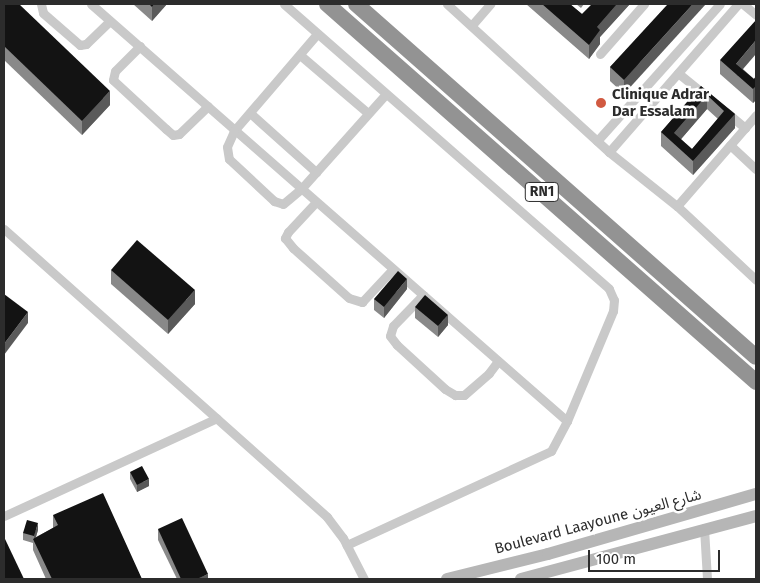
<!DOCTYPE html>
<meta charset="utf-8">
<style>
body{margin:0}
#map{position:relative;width:760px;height:583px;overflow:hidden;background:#fff;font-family:"Fira Sans","Noto Sans Arabic",sans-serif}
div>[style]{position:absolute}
.street>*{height:9px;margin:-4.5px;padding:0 4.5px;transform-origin:4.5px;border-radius:4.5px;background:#c9c9c9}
.secondary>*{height:12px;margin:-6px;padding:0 6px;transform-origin:6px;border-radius:6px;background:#b6b6b6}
.highway>*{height:16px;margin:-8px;padding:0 8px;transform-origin:8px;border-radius:8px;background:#939393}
.wall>*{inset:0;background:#898989}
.shaded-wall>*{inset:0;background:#5a5a5a}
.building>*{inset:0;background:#131313}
.dots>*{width:14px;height:14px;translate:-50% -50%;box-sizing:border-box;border:2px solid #fff;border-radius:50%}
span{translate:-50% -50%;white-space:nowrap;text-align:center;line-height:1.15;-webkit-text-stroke:5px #fff;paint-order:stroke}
.shield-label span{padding:1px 4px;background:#fff;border:1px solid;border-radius:4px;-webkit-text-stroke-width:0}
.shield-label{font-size:14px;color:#2c2c2c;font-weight:700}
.poi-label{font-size:15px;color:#2c2c2c;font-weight:700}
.left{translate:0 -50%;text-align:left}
.street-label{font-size:15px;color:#2c2c2c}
.frame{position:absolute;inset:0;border:5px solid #2c2c2c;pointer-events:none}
.scale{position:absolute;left:588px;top:550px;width:132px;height:22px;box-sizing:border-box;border:2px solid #2c2c2c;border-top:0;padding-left:6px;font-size:15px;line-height:18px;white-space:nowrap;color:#2c2c2c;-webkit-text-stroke:4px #fff;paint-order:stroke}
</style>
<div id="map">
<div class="street">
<div style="left:41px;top:4px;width:9px;rotate:77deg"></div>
<div style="left:43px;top:13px;width:49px;rotate:40.9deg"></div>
<div style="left:80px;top:45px;width:6px;rotate:-9deg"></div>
<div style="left:86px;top:44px;width:33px;rotate:-44deg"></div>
<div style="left:91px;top:4px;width:633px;rotate:41.22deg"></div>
<div style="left:284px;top:4px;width:432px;rotate:41.2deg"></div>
<div style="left:609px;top:289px;width:12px;rotate:66deg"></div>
<div style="left:614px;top:300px;width:11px;rotate:95deg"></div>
<div style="left:613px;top:311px;width:119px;rotate:112.7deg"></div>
<div style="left:567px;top:421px;width:34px;rotate:118deg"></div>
<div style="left:551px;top:451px;width:225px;rotate:155.3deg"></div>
<div style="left:447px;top:4px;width:219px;rotate:42.4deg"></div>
<div style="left:609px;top:152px;width:87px;rotate:38.5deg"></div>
<div style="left:677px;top:206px;width:108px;rotate:43.1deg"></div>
<div style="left:743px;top:4px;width:17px;rotate:40deg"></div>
<div style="left:472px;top:25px;width:28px;rotate:-49deg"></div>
<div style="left:317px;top:34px;width:128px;rotate:130.6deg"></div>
<div style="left:234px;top:131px;width:17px;rotate:114deg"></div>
<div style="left:227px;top:147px;width:12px;rotate:81deg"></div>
<div style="left:229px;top:159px;width:62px;rotate:43deg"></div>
<div style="left:274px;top:201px;width:9px;rotate:18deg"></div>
<div style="left:283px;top:204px;width:23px;rotate:-40deg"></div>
<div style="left:301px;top:189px;width:126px;rotate:-48.2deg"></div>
<div style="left:140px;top:46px;width:35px;rotate:135deg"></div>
<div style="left:115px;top:71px;width:9px;rotate:103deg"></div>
<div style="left:113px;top:80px;width:72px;rotate:42.8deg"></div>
<div style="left:166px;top:129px;width:9px;rotate:41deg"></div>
<div style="left:173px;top:135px;width:6px;rotate:-9deg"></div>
<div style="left:179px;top:134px;width:40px;rotate:-44deg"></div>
<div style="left:600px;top:54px;width:67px;rotate:-48.7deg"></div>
<div style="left:300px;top:55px;width:89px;rotate:40.5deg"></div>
<div style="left:678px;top:73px;width:36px;rotate:39deg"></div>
<div style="left:726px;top:112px;width:25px;rotate:40deg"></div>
<div style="left:250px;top:113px;width:89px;rotate:41.8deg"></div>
<div style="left:597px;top:141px;width:184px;rotate:-48.1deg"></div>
<div style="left:730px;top:145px;width:35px;rotate:43deg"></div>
<div style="left:609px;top:152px;width:196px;rotate:-48.9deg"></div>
<div style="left:316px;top:202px;width:41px;rotate:133deg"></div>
<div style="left:288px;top:232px;width:7px;rotate:117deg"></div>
<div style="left:285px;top:238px;width:13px;rotate:51deg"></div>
<div style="left:293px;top:248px;width:75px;rotate:41.8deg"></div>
<div style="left:349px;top:298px;width:14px;rotate:17deg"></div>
<div style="left:362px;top:302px;width:45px;rotate:-46.8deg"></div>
<div style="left:677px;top:206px;width:121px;rotate:-49deg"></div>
<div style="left:4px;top:229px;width:433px;rotate:41.7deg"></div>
<div style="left:327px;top:517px;width:26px;rotate:53deg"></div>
<div style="left:343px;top:538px;width:46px;rotate:62.9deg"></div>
<div style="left:423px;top:295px;width:43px;rotate:134.1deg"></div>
<div style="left:393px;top:326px;width:10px;rotate:107deg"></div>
<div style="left:390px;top:336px;width:11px;rotate:52deg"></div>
<div style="left:397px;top:345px;width:65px;rotate:42.5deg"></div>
<div style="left:445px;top:389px;width:12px;rotate:31deg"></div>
<div style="left:455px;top:395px;width:9px"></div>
<div style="left:464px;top:395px;width:33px;rotate:-41deg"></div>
<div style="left:489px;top:373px;width:15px;rotate:-53deg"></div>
<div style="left:4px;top:516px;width:234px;rotate:-24.7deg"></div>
<div style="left:704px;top:528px;width:51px;rotate:86.6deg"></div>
</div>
<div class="secondary">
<div style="left:447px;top:579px;width:104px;rotate:-13.9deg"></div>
<div style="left:548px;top:554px;width:216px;rotate:-16.1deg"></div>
<div style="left:521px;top:579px;width:243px;rotate:-15deg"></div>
</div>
<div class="highway">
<div style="left:327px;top:4px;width:572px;rotate:41.38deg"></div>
<div style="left:356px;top:4px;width:533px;rotate:41.43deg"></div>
</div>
<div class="wall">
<div style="clip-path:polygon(4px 4px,110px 105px,82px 135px,4px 60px)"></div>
<div style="clip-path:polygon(133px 4px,167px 4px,152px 21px)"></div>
<div style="clip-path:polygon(526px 4px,570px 4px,582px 14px,592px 4px,630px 4px,600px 37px,600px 44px,589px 59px)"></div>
<div style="clip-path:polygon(576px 4px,584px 4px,581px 8px)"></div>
<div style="clip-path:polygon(668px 4px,624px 94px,610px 81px,610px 67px)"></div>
<div style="clip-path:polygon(720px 60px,743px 69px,754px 79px,756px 76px,756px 100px,753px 103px,720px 74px)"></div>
<div style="clip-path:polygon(evenodd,701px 86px,735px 114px,735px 128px,693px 175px,661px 146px,661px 132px,701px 86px,707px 109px,718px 119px,692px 149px,681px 139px,707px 109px)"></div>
<div style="clip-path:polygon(111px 270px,195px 304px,168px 334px,111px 284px)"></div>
<div style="clip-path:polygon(407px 289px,384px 318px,374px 310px,374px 299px)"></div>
<div style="clip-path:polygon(415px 307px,448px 325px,438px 337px,415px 318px)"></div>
<div style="clip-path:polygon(130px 472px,149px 486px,137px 492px,130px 479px)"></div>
<div style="clip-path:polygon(53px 515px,142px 579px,46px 579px,33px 550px,33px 543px,23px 540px,23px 533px,38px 530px,36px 537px,53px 528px)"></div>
<div style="clip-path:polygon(158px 529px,208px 579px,177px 579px,158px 540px)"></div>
</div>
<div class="shaded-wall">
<div style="clip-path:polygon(154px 4px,167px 4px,152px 21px,152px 7px)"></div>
<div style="clip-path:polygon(617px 4px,630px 4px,600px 37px,600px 44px,589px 59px,589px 45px,597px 27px)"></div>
<div style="clip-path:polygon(693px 4px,706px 4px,624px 94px,624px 80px)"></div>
<div style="clip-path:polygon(756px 40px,756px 54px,737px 76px,736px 64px)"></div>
<div style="clip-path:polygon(756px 86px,756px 100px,753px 103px,753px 89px)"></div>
<div style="clip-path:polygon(110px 91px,110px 105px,82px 135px,82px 121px)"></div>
<div style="clip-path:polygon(707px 95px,707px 109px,676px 145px,674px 133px)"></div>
<div style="clip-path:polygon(735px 114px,735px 128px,693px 175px,693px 161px)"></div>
<div style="clip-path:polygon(407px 279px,407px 289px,384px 318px,384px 307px)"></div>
<div style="clip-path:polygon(195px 290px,195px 304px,168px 334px,168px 320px)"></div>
<div style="clip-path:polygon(28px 312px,28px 323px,4px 355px,4px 344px)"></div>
<div style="clip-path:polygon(448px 315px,448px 325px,438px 337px,438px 326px)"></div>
<div style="clip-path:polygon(149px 479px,149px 486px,137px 492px,137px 485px)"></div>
<div style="clip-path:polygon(38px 523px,38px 530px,34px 543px,34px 536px)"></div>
<div style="clip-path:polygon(208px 574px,208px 579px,197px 579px)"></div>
</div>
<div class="building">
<div style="clip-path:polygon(4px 4px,19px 4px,110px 91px,82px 121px,4px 46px)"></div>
<div style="clip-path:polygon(149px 4px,154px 4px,152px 7px)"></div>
<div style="clip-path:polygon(542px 4px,570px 4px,582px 14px,592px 4px,617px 4px,597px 27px,600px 30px,589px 45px)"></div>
<div style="clip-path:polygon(668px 4px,693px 4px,624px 80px,610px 67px)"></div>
<div style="clip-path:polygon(756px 20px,756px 40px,736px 64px,754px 79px,756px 76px,756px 86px,753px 89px,720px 60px)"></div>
<div style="clip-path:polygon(evenodd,701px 86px,735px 114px,693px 161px,661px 132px,701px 86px,707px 95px,724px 111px,692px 149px,674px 133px,707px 95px)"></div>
<div style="clip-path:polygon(137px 240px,195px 290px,168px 320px,111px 270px)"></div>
<div style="clip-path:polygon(398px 271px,407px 279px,384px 307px,374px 299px)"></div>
<div style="clip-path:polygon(4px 294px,28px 312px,4px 344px)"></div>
<div style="clip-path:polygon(425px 295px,448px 315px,438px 326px,415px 307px)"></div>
<div style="clip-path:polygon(142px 466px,149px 479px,137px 485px,130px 472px)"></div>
<div style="clip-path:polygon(103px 493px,142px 579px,52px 579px,33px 539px,58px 525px,53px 515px)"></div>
<div style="clip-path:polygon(182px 518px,208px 574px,197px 579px,181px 579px,158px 529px)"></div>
<div style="clip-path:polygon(27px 520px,38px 523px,34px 536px,23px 533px)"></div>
<div style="clip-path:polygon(5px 539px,24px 579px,5px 579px,4px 576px,4px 540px)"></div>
</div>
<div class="dots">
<div style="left:601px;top:103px;background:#d15a41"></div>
</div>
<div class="shield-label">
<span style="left:542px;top:192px">RN1</span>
</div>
<div class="poi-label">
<span class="left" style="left:612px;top:103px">Clinique Adrar<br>Dar Essalam</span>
</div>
<div class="street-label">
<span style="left:598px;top:522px;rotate:-15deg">Boulevard Laayoune شارع العيون</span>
</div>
<div class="frame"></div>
<div class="scale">100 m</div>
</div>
